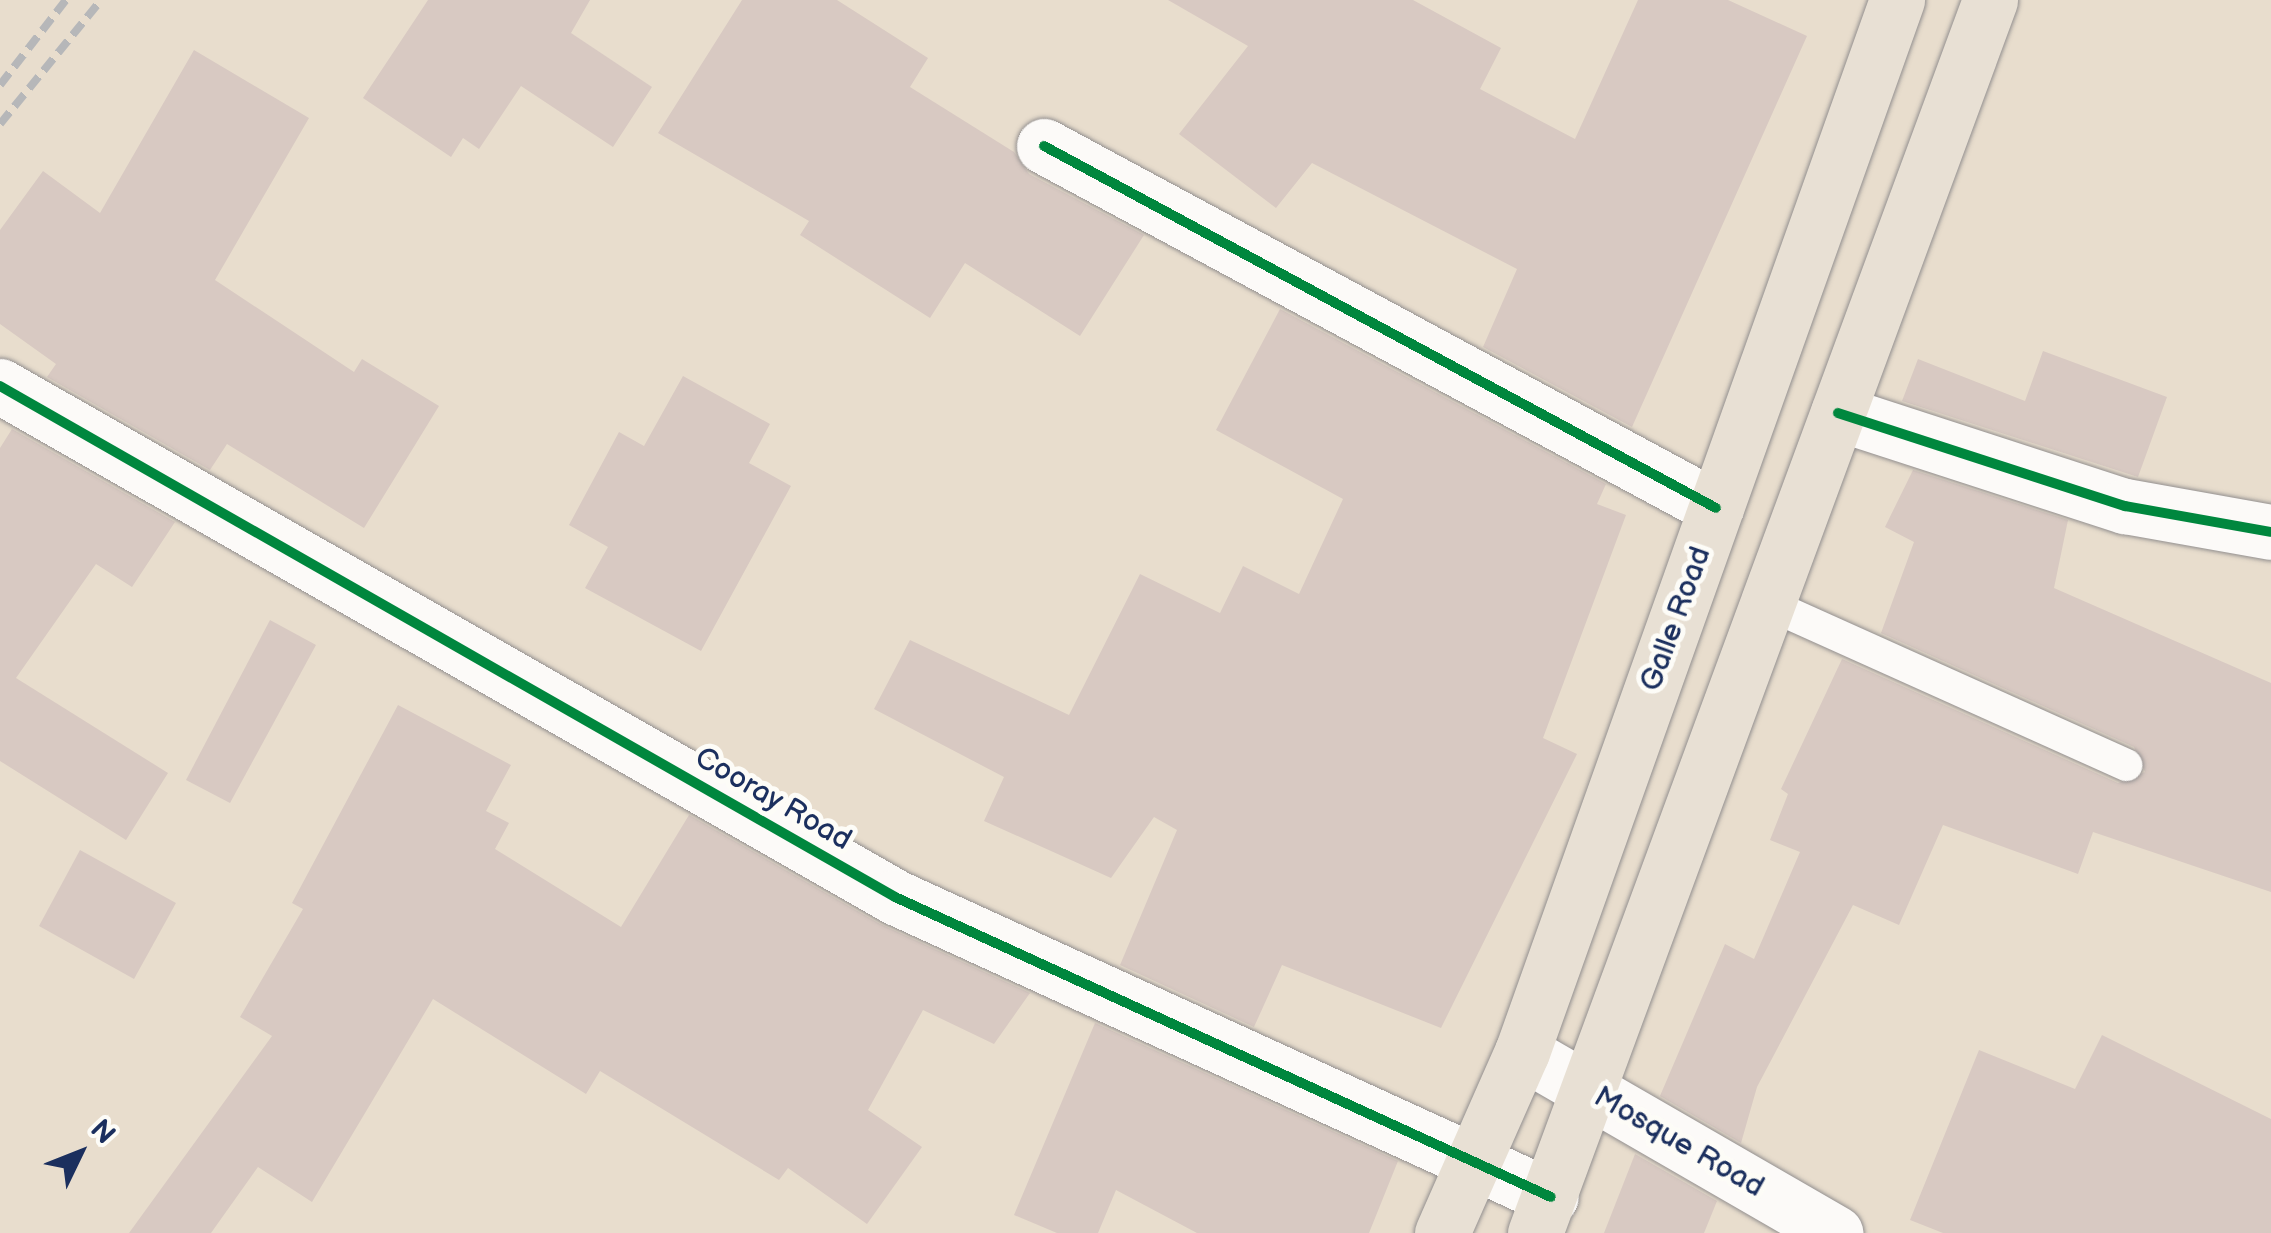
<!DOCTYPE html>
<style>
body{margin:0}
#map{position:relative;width:2271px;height:1233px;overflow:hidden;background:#e8ddcd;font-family:"Balsamiq Sans",sans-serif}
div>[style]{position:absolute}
.building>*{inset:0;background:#d8c9c2}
.roads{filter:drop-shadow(0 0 2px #928f8f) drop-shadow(0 0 2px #928f8f)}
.service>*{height:32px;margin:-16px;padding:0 16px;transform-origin:16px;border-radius:16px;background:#fcfaf8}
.minor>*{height:55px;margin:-27.5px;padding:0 27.5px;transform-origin:27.5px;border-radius:27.5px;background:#fcfaf8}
.tertiary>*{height:55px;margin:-27.5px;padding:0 27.5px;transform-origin:27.5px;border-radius:27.5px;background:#fcfaf8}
.trunk>*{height:55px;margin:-27.5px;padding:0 27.5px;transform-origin:27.5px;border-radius:27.5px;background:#e8e0d4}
.rail>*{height:8px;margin-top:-4px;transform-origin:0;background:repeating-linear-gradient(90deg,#b6b7b9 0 15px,transparent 0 23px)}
.cycleway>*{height:10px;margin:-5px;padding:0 5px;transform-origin:5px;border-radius:5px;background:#00873e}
span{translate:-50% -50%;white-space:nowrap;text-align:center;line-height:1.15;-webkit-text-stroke:10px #fdfcf7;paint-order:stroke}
.street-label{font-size:30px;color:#1b2f5e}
.north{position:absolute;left:30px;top:1103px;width:100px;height:100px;-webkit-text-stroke:8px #fdfcf7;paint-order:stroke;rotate:47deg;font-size:28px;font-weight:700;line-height:40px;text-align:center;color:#1b2f5e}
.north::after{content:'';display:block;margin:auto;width:35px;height:45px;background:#1b2f5e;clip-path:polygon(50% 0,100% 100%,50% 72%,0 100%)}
</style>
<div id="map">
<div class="building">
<div style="clip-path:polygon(428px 0,590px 0,571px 33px,652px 87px,613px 147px,521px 86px,479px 149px,463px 138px,451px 157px,363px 98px)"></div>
<div style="clip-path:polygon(742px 0,837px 0,928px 58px,910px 87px,1014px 152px,1029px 174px,1144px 235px,1080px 336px,965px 263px,930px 318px,800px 235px,809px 221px,658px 133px)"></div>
<div style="clip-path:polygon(1168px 0,1413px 0,1501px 48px,1480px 89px,1575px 139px,1638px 0,1728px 0,1807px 36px,1632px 427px,1483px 347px,1517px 269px,1312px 163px,1276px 208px,1179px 134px,1248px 46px)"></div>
<div style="clip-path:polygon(194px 50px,309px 118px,215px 280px,354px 372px,362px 359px,439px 406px,364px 528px,227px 444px,210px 470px,47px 377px,56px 364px,0 324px,0 230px,43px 171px,100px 213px)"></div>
<div style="clip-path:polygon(1280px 309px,1606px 484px,1597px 504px,1626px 515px,1543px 738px,1577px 754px,1441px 1028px,1282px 965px,1254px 1027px,1120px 965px,1177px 830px,1154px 817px,1111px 878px,984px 821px,1004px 777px,874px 709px,910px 640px,1069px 715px,1140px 574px,1220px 613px,1243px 566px,1299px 594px,1343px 499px,1216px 430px)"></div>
<div style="clip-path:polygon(2043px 351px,2167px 397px,2138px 477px,1902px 401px,1918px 359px,2025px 401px)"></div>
<div style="clip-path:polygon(683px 376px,770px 424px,749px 463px,791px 486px,701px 651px,585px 588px,608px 547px,569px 525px,619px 432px,644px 446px)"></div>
<div style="clip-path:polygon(12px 429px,175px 522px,132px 587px,96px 564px,16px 678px,168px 773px,126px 840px,0 761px,0 448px)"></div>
<div style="clip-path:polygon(1913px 470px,2068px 520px,2054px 588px,2271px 683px,2271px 892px,2093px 832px,2078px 874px,1943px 825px,1899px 925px,1853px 905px,1757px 1087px,1741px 1143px,1660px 1096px,1725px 944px,1754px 959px,1800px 852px,1770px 840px,1788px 794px,1781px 789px,1842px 659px,2118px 783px,2145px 772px,2134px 747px,1881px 633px,1914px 542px,1885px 527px)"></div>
<div style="clip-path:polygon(270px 620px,316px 645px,230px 803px,186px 780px)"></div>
<div style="clip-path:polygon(398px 705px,511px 765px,486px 811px,509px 823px,495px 849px,621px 927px,689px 815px,880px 924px,1030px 993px,994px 1044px,923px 1010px,868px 1110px,922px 1147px,867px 1224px,788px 1168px,779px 1180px,600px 1071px,586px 1094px,433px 999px,312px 1202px,258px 1167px,211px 1233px,129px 1233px,272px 1036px,240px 1017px,303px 909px,292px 903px)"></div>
<div style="clip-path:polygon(80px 850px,176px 903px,134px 979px,39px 926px)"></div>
<div style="clip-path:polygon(1095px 1023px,1398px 1161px,1369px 1233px,1197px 1233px,1116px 1190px,1098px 1233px,1057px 1233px,1014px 1215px)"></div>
<div style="clip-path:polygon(2102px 1035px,2271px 1119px,2271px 1233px,1943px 1233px,1910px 1220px,1979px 1050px,2075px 1089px)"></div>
<div style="clip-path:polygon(1635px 1154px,1717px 1201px,1704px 1233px,1604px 1233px)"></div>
</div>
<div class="roads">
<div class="service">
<div style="left:1768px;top:604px;width:393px;rotate:24.2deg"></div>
</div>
<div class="minor">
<div style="left:1044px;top:146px;width:763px;rotate:28.31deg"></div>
<div style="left:0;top:386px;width:1031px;rotate:29.72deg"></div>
<div style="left:895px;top:897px;width:721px;rotate:24.58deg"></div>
<div style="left:1838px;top:413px;width:302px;rotate:18deg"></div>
<div style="left:2125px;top:506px;width:148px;rotate:10.1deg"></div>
</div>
<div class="tertiary">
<div style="left:1522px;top:1052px;width:362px;rotate:30deg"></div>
</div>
<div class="trunk">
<div style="left:1442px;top:1233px;width:198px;rotate:-66.2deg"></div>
<div style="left:1522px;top:1052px;width:1117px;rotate:-70.38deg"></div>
<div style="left:1535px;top:1233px;width:1314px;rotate:-69.74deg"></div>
</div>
</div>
<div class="rail">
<div style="left:0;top:85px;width:108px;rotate:-52.2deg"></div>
<div style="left:0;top:124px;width:160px;rotate:-50.8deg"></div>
</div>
<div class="cycleway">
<div style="left:1044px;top:146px;width:763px;rotate:28.31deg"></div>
<div style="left:0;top:386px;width:1031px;rotate:29.72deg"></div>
<div style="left:895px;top:897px;width:721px;rotate:24.58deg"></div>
<div style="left:1838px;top:413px;width:302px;rotate:18deg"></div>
<div style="left:2125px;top:506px;width:148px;rotate:10.1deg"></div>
</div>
<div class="street-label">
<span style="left:1676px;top:619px;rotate:-70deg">Galle Road</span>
<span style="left:773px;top:799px;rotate:30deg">Cooray Road</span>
<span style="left:1679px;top:1142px;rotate:30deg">Mosque Road</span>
</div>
<div class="north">N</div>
</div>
